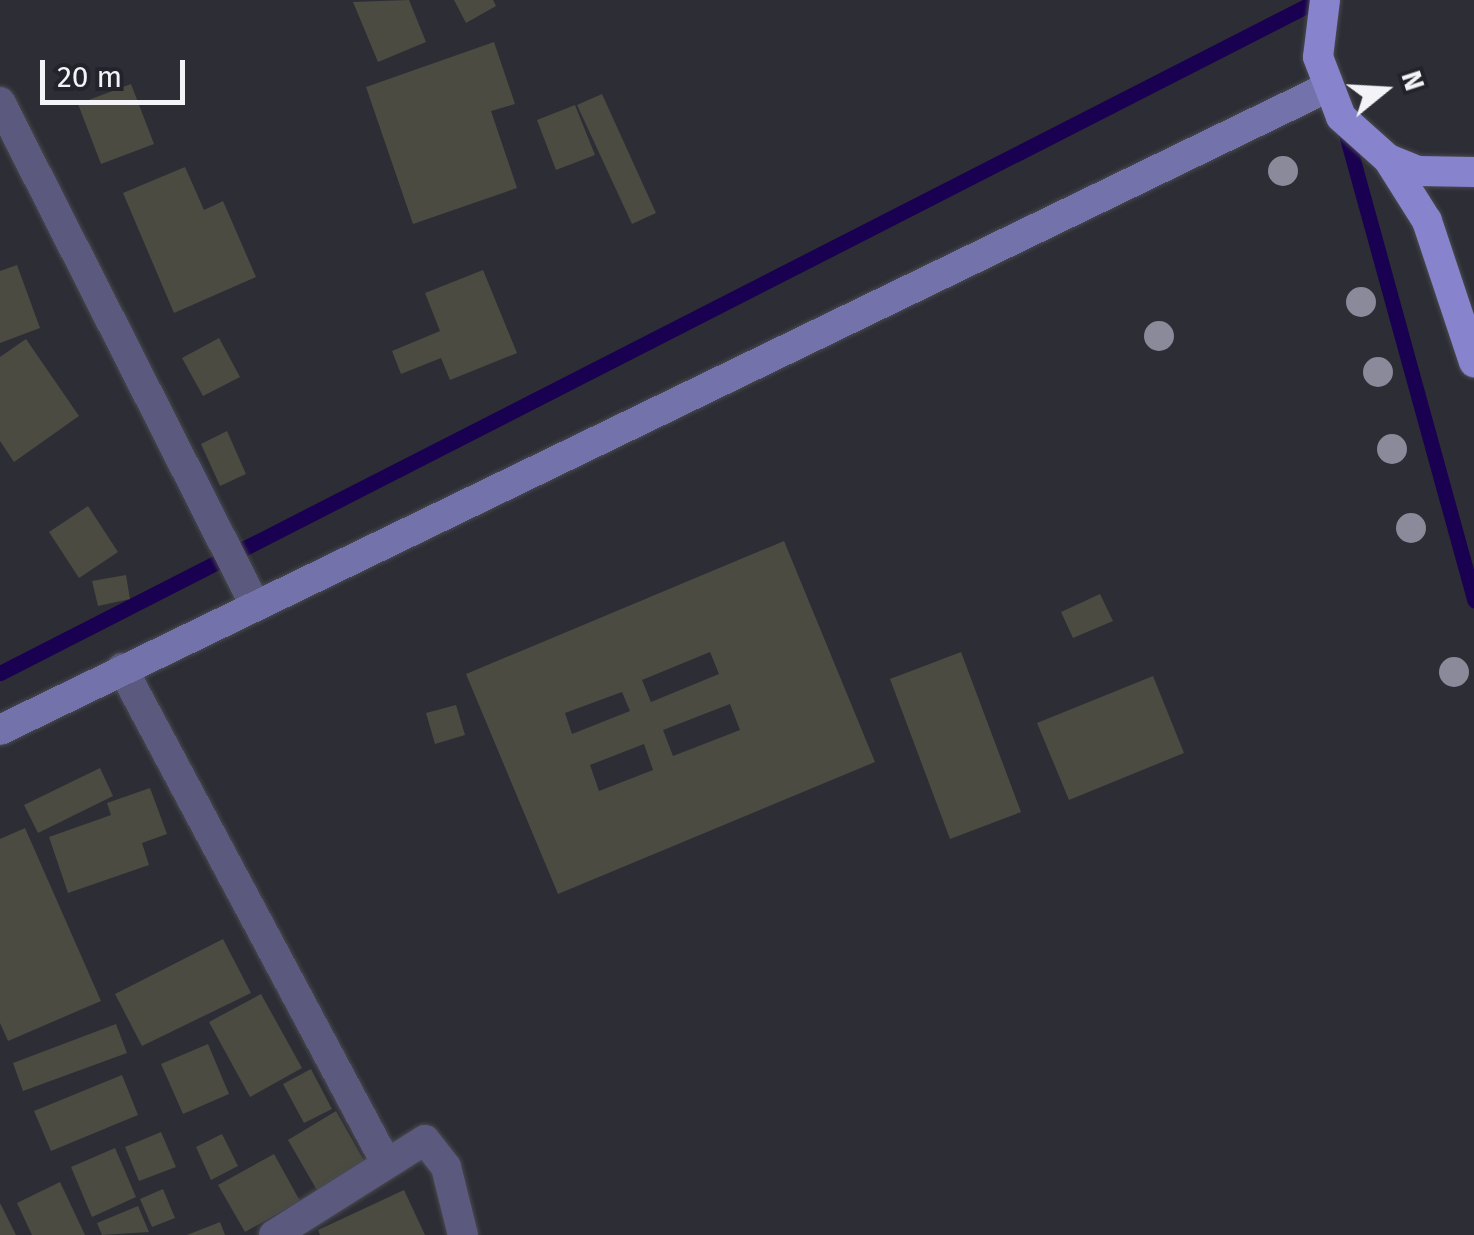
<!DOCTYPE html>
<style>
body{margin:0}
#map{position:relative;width:1474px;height:1235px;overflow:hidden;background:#2d2d35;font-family:"Fira Sans",sans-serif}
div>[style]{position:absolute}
.stream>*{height:15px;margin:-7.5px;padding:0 7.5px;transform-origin:7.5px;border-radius:7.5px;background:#1a0050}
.building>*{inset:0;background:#4b4b42}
.roads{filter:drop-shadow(0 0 2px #494950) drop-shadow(0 0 2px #494950)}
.street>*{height:30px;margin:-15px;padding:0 15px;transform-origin:15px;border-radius:15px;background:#5b5a7e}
.secondary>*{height:30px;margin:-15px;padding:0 15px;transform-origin:15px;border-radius:15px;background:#7372ab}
.primary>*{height:30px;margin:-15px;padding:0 15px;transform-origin:15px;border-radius:15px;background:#8784cd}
.trees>*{width:30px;height:30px;margin:-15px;border-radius:50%;background:#8a8a9b}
span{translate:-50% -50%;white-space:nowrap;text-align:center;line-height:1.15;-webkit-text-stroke:8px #23232b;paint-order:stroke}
.north{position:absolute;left:1334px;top:40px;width:100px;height:100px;-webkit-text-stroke:8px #23232b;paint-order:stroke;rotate:72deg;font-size:28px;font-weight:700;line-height:40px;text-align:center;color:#f3f3f8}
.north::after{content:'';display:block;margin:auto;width:35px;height:45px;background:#f3f3f8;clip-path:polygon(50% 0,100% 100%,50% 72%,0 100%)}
.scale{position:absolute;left:40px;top:60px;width:145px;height:45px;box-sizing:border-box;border:5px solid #f3f3f8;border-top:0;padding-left:12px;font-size:30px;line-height:35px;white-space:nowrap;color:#f3f3f8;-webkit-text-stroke:8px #23232b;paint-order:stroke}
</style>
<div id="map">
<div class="stream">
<div style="left:1344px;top:127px;width:491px;rotate:74.6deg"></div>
<div style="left:0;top:673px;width:1471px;rotate:-27.05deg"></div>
</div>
<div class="building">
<div style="clip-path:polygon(409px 0,426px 42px,378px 62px,353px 2px)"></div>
<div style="clip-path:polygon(454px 0,493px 0,496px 6px,466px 23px)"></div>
<div style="clip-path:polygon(494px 42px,515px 104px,491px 111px,517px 188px,413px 224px,366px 87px)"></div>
<div style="clip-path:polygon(131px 84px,154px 144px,101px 164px,78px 104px)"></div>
<div style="clip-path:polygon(602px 94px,656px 213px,632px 224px,577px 105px)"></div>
<div style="clip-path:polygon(575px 105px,595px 155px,556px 170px,537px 120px)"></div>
<div style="clip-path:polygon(185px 167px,204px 210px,223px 201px,256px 277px,174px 313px,123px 193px)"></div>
<div style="clip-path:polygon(17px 265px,40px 328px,0 343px,0 271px)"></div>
<div style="clip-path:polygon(483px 270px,517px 353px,450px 380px,441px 358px,401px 374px,392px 351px,440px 331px,425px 293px)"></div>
<div style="clip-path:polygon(219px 338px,240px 377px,203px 396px,182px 358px)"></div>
<div style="clip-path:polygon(26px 339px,79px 416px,14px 462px,0 441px,0 357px)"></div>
<div style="clip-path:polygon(227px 431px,246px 474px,220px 486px,201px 444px)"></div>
<div style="clip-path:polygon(88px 506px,118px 552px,79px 578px,49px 532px)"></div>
<div style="clip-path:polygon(evenodd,784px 541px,875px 762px,558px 894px,466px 674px,784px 541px,710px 652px,719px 674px,651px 702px,642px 680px,710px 652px,784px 541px,622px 692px,630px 711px,572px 734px,565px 713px,622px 692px,784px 541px,730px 704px,740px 730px,673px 756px,663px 730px,730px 704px,784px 541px,644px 744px,653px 770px,599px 791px,590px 765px,644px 744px)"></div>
<div style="clip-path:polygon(126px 575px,130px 599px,98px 606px,92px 581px)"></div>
<div style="clip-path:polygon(1100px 594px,1113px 621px,1073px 638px,1061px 612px)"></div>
<div style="clip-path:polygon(961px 652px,1021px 812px,950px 839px,890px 679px)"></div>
<div style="clip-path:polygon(1153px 676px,1184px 753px,1069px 800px,1037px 723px)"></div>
<div style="clip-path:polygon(456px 705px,465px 735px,435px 744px,426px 713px)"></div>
<div style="clip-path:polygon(100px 768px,113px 796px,38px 833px,24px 805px)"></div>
<div style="clip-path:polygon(150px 788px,167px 834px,142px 843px,149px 865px,68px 893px,49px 837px,111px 815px,107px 803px)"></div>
<div style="clip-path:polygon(25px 828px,101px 1001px,8px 1041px,0 1023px,0 839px)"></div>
<div style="clip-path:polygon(223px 939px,251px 993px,142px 1046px,115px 994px)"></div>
<div style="clip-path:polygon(261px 994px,302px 1068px,250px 1097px,209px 1022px)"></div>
<div style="clip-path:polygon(116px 1024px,127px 1053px,23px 1091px,13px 1063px)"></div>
<div style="clip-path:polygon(208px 1044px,229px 1094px,183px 1114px,161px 1064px)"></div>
<div style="clip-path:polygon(311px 1069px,332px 1109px,304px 1123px,283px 1084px)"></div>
<div style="clip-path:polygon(122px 1075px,138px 1115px,51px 1151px,34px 1111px)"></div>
<div style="clip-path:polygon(336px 1111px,366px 1164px,318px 1192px,288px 1140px)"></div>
<div style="clip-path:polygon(161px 1132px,176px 1167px,139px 1181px,125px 1147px)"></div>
<div style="clip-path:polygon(222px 1134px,238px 1166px,211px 1180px,196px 1147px)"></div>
<div style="clip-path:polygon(115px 1148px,136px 1197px,92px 1217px,71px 1167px)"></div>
<div style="clip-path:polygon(274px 1154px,300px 1201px,245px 1232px,218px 1185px)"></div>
<div style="clip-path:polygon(60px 1182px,85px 1235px,32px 1235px,17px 1203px)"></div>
<div style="clip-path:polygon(163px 1189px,175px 1218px,152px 1227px,140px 1199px)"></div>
<div style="clip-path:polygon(404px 1190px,425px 1235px,320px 1235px,318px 1230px)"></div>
<div style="clip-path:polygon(0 1203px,16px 1235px,0 1235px)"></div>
<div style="clip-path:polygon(138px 1206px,149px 1232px,102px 1235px,97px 1223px)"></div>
<div style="clip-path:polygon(220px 1222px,225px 1235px,187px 1235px)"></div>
</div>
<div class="roads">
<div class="street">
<div style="left:0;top:102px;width:562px;rotate:63.12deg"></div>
<div style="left:122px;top:668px;width:559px;rotate:61.92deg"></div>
<div style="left:274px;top:1235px;width:178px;rotate:-32.2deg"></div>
<div style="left:425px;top:1140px;width:34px;rotate:52deg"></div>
<div style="left:446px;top:1167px;width:70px;rotate:76deg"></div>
</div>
<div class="secondary">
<div style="left:0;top:730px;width:1473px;rotate:-25.83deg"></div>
</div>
<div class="primary">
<div style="left:1325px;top:0;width:57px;rotate:97deg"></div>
<div style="left:1318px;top:57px;width:64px;rotate:69deg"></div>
<div style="left:1341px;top:117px;width:63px;rotate:41.8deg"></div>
<div style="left:1388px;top:159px;width:32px;rotate:22deg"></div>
<div style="left:1418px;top:171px;width:56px;rotate:1deg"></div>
<div style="left:1388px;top:159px;width:73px;rotate:57.8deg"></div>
<div style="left:1427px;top:221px;width:149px;rotate:71.6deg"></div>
</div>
</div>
<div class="trees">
<div style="left:1283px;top:171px"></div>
<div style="left:1361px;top:302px"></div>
<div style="left:1159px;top:336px"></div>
<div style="left:1378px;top:372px"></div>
<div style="left:1392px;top:449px"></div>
<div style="left:1411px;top:528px"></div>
<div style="left:1454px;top:672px"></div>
</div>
<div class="north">N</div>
<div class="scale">20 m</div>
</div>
